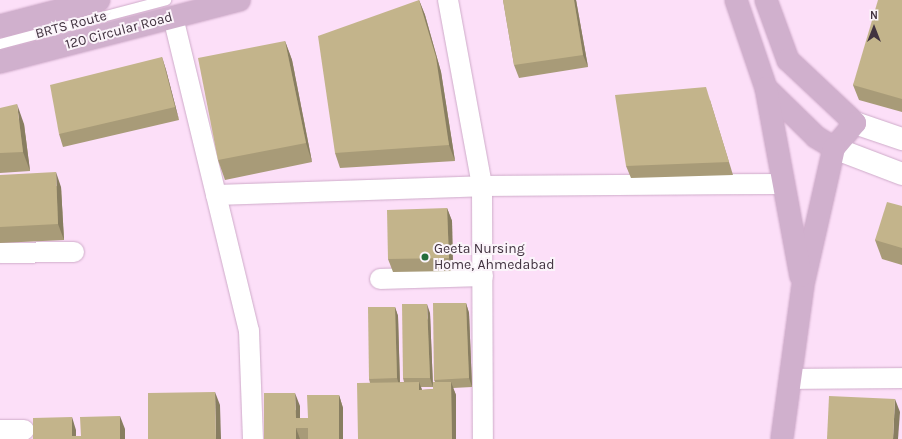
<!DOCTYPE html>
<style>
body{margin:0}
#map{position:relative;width:902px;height:439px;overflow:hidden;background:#fcdff8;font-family:Karla,sans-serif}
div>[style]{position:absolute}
.roads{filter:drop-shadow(0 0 1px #ceabc9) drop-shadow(0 0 1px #ceabc9)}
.service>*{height:10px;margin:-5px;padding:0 5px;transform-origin:5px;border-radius:5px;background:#fff}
.minor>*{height:20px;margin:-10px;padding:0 10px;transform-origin:10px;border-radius:10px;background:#fff}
.secondary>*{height:22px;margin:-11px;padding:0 11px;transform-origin:11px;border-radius:11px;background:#fff}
.primary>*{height:22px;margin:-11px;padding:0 11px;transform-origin:11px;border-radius:11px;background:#d0b0cd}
.wall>*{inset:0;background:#a89b78}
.shaded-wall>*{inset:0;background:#887e61}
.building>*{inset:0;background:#c3b48b}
.dots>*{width:11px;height:11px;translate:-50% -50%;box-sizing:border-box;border:2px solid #fbf4fa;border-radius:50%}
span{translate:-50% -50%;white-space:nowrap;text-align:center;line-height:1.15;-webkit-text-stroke:4px #fbf4fa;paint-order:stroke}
.street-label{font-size:14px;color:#423340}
.poi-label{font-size:14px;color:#423340}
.left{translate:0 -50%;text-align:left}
.north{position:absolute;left:854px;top:8px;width:40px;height:40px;-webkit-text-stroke:3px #fbf4fa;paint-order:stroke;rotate:0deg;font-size:11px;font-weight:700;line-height:16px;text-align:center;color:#423340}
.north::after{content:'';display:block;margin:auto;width:14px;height:18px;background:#423340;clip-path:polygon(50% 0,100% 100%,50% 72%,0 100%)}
</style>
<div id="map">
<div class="roads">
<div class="service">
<div style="left:0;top:44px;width:172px;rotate:-14.8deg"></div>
</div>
<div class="minor">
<div style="left:448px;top:0;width:189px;rotate:79.6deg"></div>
<div style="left:482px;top:186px;width:253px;rotate:89.8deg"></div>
<div style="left:173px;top:17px;width:323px;rotate:76.4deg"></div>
<div style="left:249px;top:331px;width:108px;rotate:87.9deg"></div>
<div style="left:216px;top:195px;width:266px;rotate:-1.9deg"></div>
<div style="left:482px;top:186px;width:302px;rotate:-0.4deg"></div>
<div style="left:0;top:253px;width:74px;rotate:-0.8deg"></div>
<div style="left:380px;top:279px;width:103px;rotate:-1.7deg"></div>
<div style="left:790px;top:379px;width:112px;rotate:-0.5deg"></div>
<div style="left:0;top:430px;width:24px"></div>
</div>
<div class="secondary">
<div style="left:855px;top:123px;width:50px;rotate:18.8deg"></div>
<div style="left:834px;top:148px;width:73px;rotate:20.9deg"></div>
</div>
<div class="primary">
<div style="left:736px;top:0;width:93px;rotate:71.2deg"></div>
<div style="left:766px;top:88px;width:70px;rotate:44.4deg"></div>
<div style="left:816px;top:137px;width:21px;rotate:31deg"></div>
<div style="left:766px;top:0;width:64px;rotate:69.9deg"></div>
<div style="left:788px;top:60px;width:92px;rotate:43.2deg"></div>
<div style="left:855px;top:123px;width:33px;rotate:130deg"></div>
<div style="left:834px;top:148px;width:140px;rotate:102.8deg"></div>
<div style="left:803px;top:285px;width:155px;rotate:97.8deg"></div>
<div style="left:0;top:26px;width:102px;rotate:-14.7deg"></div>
<div style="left:0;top:62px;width:247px;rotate:-14.5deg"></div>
<div style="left:766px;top:88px;width:191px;rotate:79.5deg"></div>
</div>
</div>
<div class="wall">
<div style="clip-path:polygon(419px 0,425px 15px,441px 72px,455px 161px,340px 168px,335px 153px)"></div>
<div style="clip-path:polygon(503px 0,576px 0,588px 67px,519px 78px,514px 65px)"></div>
<div style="clip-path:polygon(902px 0,902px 112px,859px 100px,853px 85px)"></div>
<div style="clip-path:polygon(285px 41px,292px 60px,312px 162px,225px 180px,218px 160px)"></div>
<div style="clip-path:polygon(162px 57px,166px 70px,179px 120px,63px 147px,59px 134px)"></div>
<div style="clip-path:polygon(710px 100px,733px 175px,631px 178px,626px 166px)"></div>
<div style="clip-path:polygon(0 108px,24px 124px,30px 171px,0 173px)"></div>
<div style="clip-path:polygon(0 175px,61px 187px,64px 240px,0 243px)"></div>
<div style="clip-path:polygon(902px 206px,902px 265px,882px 259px,875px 240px)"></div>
<div style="clip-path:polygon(447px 208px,452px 221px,453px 271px,393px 272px,388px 259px)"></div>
<div style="clip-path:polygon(466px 303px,469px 313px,472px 387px,453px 388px,456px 395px,456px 439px,358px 439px,370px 383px,369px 379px,395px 307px,398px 316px,400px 382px,404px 382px,403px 378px,430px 313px,433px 387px,421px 387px,422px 390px,433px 389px,435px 382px,434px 380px)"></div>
<div style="clip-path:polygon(339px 395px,343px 408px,343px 439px,264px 439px,300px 406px,300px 418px,308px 418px)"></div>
</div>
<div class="shaded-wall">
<div style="clip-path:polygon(419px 0,425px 15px,441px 72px,455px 161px,449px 145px)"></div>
<div style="clip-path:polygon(574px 0,576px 0,588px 67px,583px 55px)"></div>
<div style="clip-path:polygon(285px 41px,292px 60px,312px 162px,306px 143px)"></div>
<div style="clip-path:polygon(162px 57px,166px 70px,179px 120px,175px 107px)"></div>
<div style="clip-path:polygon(17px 104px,24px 124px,30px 171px,23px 152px)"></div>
<div style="clip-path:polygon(56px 172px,61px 187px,64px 240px,58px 224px)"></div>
<div style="clip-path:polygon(447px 208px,452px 221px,453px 271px,449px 258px)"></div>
<div style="clip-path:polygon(466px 303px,469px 313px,472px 387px,469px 378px)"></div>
<div style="clip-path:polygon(427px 304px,430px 313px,433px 387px,430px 378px)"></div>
<div style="clip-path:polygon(395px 307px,398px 316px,400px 388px,397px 378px)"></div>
<div style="clip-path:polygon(419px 382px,424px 395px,419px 390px)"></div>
<div style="clip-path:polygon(451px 382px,456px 395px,456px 439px,452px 439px)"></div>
<div style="clip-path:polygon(215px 392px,220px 405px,221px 439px,216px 439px)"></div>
<div style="clip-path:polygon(295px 393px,300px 406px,300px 428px,296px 418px)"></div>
<div style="clip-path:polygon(339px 395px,343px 408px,343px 439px,339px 439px)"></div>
<div style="clip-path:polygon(895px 399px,900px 412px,898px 439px,893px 439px)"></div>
<div style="clip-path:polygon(120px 416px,125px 429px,125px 439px,120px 439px)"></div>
<div style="clip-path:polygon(72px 417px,76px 430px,76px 439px,72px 436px)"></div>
<div style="clip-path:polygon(296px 428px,300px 439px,296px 439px)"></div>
</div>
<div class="building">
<div style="clip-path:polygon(419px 0,436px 57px,449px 145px,335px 153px,318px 36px)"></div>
<div style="clip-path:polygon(503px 0,574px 0,583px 55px,514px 65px)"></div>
<div style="clip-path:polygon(878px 0,902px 0,902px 99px,853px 85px)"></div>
<div style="clip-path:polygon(285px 41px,306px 143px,218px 160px,198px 58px)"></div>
<div style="clip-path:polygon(162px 57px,175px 107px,59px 134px,50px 85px)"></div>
<div style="clip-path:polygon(706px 87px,729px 162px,626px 166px,615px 95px)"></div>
<div style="clip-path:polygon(17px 104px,23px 152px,0 153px,0 108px)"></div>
<div style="clip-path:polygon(56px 172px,58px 224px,0 227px,0 175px)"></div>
<div style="clip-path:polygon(887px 202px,902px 206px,902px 248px,875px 240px)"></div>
<div style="clip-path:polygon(447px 208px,449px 258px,388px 259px,387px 210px)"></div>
<div style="clip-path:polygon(433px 303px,466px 303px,469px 378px,434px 380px)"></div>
<div style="clip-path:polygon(402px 304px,427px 304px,430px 378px,403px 378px)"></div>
<div style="clip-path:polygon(368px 307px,395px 307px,397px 378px,369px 379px)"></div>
<div style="clip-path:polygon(419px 382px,419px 390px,433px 389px,433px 382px,451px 382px,452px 439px,358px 439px,357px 383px)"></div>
<div style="clip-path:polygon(215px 392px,216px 439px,148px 439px,148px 393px)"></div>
<div style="clip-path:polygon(264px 393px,295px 393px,296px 418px,308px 418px,307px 395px,339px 395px,339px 439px,308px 439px,308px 428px,296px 428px,296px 439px,264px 439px)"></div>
<div style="clip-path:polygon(829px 396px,895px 399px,893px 439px,827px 439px)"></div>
<div style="clip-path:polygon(120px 416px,120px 439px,33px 439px,33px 418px,72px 417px,72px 436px,81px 436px,80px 417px)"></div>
</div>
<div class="dots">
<div style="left:425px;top:257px;background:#246d3b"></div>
</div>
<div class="street-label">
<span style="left:71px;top:25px;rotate:-15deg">BRTS Route</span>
<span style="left:119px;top:31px;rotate:-15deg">120 Circular Road</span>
</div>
<div class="poi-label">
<span class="left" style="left:434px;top:257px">Geeta Nursing<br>Home, Ahmedabad</span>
</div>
<div class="north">N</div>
</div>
